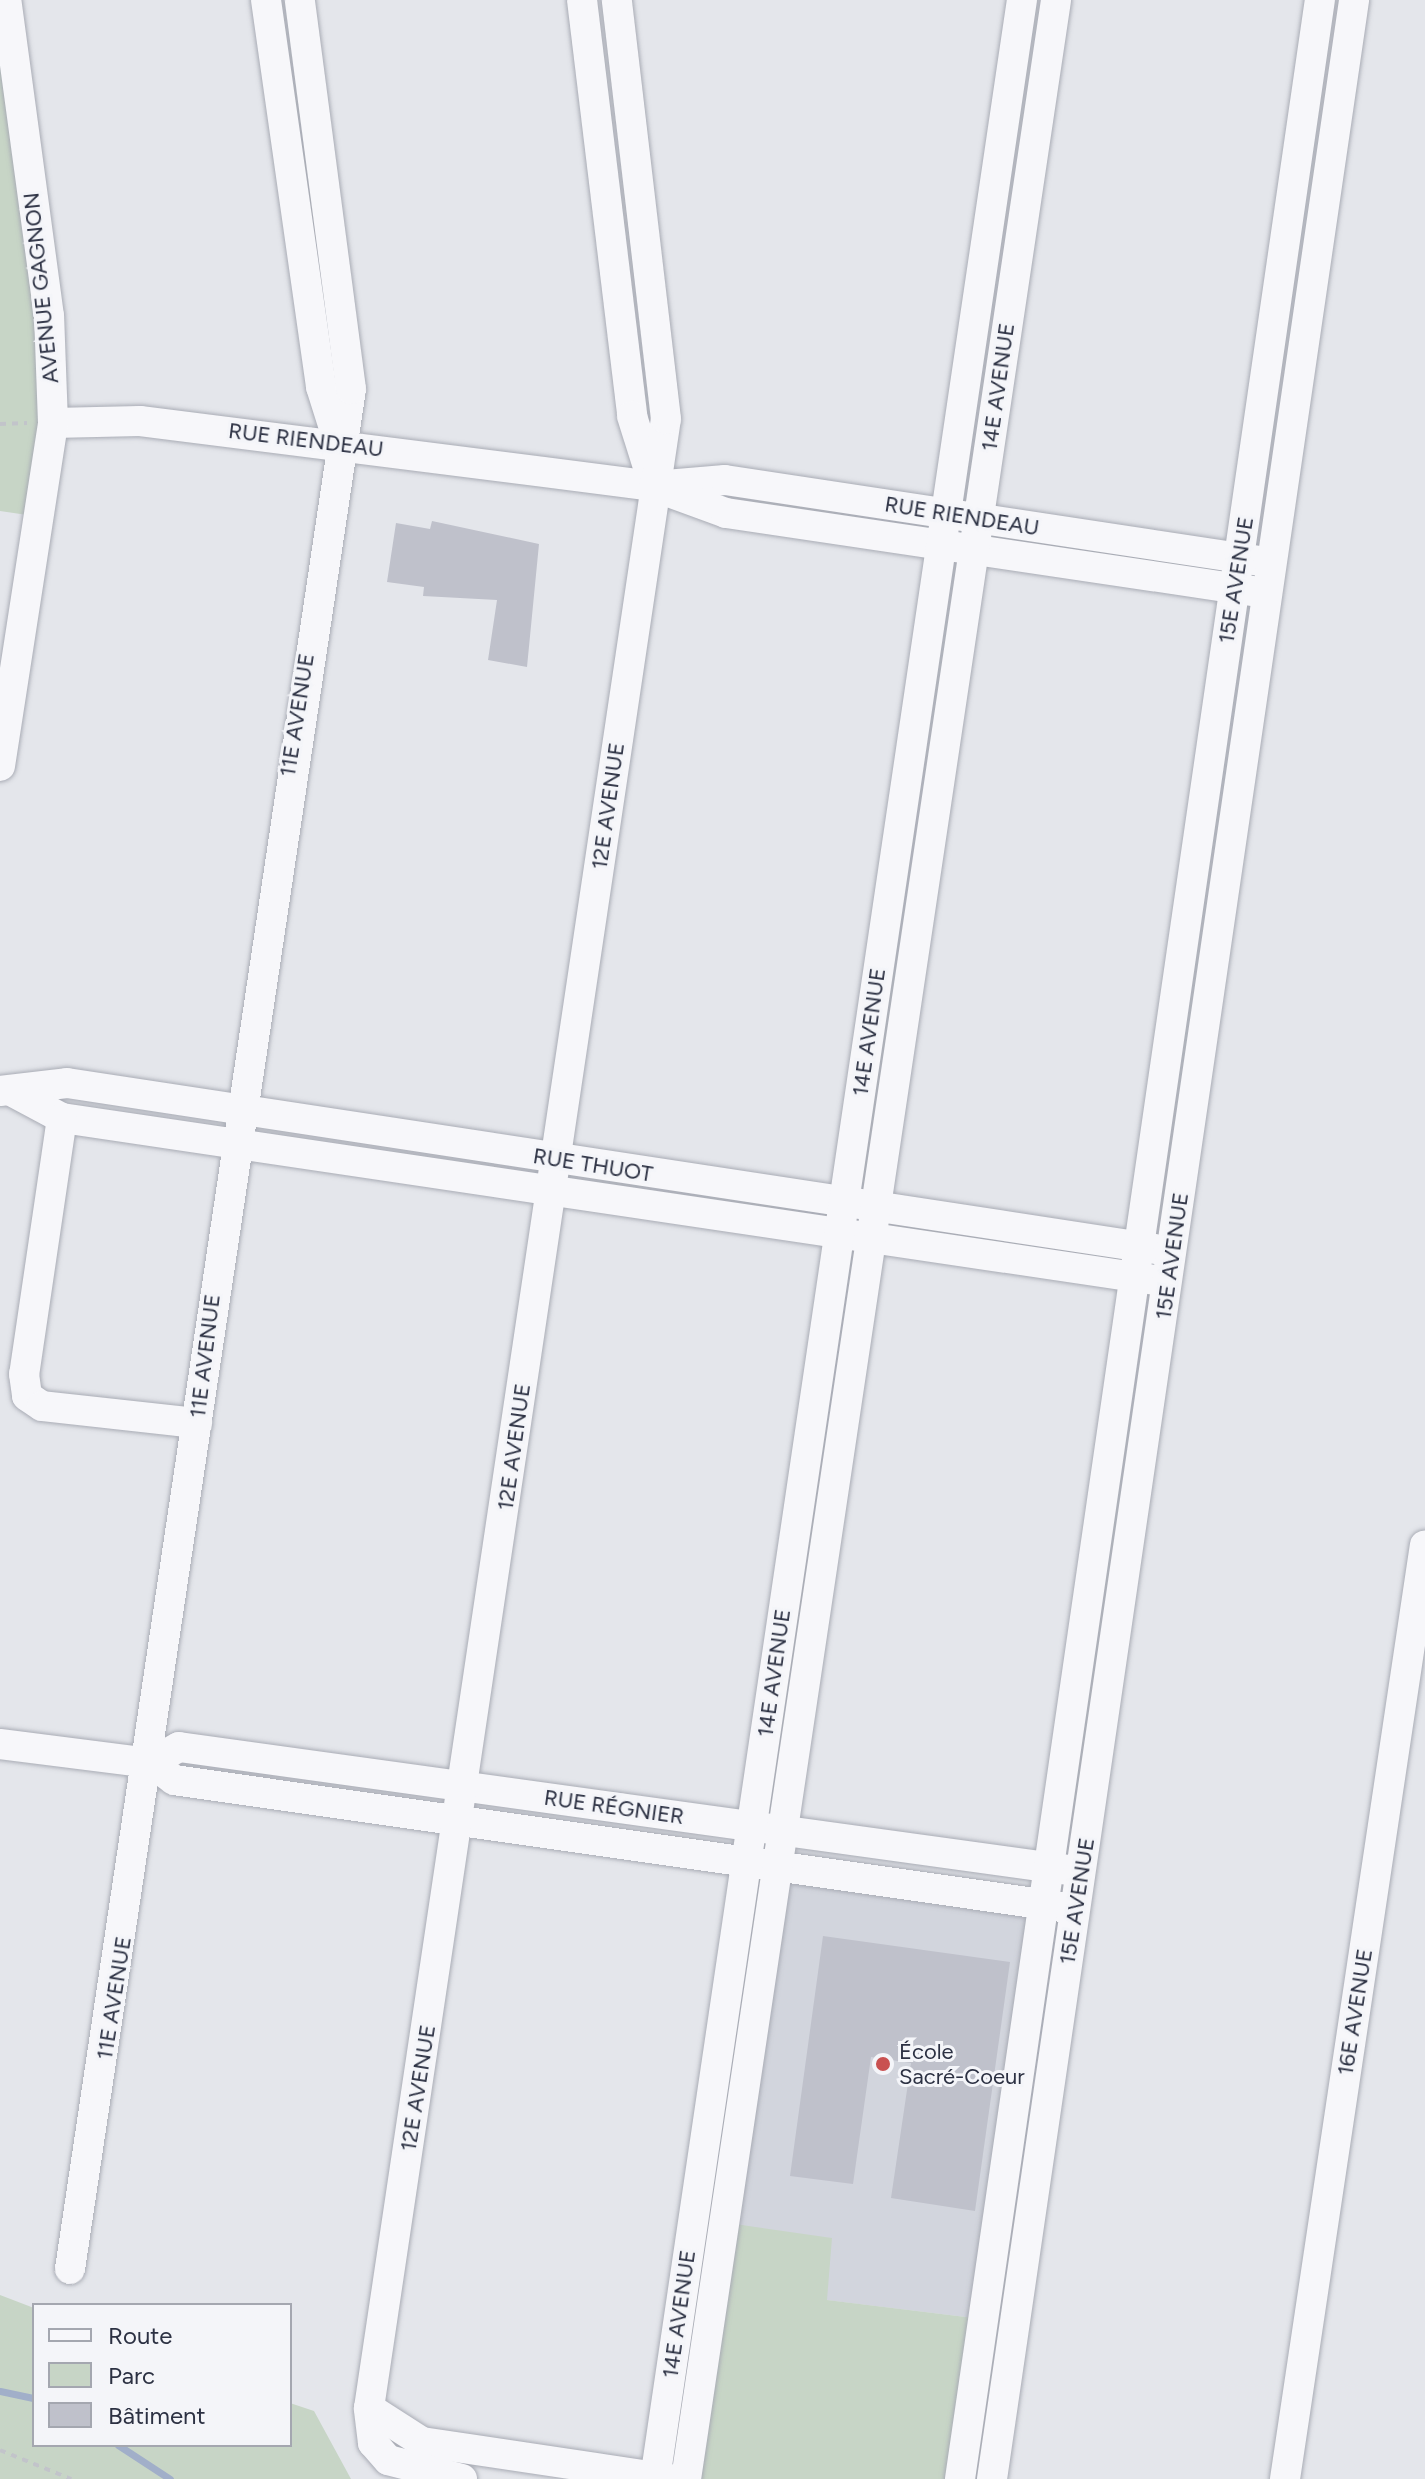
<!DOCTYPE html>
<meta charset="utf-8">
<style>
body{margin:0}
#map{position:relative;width:1425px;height:2479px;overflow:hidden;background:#e4e6eb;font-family:Figtree,sans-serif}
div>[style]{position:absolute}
.built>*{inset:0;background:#d2d5dd}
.green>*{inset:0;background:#c7d5c6}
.stream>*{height:7px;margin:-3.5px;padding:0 3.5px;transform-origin:3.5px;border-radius:3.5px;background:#a1afc9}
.building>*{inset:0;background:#bfc1cb}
.path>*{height:4px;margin-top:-2px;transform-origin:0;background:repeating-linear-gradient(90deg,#c2c4ca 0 6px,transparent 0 12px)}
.roads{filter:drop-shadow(0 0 2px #a9acb5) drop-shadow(0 0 2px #a9acb5)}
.minor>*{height:30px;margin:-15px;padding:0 15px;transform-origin:15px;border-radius:15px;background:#f7f7fa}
.dots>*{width:22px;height:22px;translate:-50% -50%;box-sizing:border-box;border:4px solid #f4f5f9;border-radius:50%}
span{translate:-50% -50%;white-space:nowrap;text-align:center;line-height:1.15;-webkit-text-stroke:6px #f4f5f9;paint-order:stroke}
.street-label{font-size:22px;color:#2c3143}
.poi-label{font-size:22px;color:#2c3143}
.left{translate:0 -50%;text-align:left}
.legend{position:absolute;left:32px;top:2303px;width:260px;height:144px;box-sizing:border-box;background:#f4f5f9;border:2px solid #a4a7b0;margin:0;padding:10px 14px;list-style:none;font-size:24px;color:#2c3143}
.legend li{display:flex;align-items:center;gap:16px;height:40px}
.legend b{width:40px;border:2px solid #a4a7b0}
</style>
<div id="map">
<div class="built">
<div style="clip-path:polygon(777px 1867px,1042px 1905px,974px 2318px,826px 2300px,728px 2223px)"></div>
</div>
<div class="green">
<div style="clip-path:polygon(0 0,49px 316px,34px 516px,0 511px)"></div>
<div style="clip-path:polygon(728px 2223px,832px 2238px,827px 2300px,974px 2318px,958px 2479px,686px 2479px)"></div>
<div style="clip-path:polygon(0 2295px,34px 2308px,34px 2445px,290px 2445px,290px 2403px,314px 2411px,351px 2479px,0 2479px)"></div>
</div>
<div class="stream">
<div style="left:0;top:2391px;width:35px;rotate:12deg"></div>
<div style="left:118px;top:2445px;width:62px;rotate:33.2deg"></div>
</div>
<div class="building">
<div style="clip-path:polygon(432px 521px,539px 544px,527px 667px,488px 660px,497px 600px,423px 596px,424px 587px,387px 582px,396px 523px,430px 529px)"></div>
<div style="clip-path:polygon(823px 1936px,1010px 1962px,975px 2211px,891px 2198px,911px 2063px,871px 2057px,853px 2184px,790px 2176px)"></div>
</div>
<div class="path">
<div style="left:0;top:424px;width:27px;rotate:-2deg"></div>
<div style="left:0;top:2450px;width:77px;rotate:22.2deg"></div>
</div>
<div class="roads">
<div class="minor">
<div style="left:266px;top:0;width:391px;rotate:81.9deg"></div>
<div style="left:321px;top:387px;width:57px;rotate:72.5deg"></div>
<div style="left:582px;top:0;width:419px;rotate:83.1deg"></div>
<div style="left:632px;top:416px;width:67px;rotate:72.6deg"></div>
<div style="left:53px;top:423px;width:87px;rotate:-1.3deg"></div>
<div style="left:140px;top:421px;width:518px;rotate:7.21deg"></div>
<div style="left:654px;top:486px;width:71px;rotate:-4.8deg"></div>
<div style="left:725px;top:480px;width:541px;rotate:8.61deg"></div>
<div style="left:663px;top:490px;width:67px;rotate:20.1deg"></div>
<div style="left:726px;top:513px;width:533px;rotate:8.42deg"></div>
<div style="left:0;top:766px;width:347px;rotate:-81.2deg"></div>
<div style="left:53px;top:423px;width:107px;rotate:-92.1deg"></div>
<div style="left:49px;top:316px;width:319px;rotate:-97.7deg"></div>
<div style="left:0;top:1091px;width:67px;rotate:-6.8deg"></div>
<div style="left:67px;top:1083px;width:1101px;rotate:8.67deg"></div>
<div style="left:15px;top:1093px;width:53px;rotate:28deg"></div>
<div style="left:62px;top:1118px;width:1105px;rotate:8.43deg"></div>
<div style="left:62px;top:1118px;width:259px;rotate:98.4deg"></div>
<div style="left:24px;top:1374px;width:22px;rotate:82deg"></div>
<div style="left:27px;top:1396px;width:18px;rotate:34deg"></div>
<div style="left:42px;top:1406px;width:156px;rotate:6.3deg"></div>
<div style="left:0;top:1744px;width:152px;rotate:7.2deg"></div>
<div style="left:151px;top:1763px;width:29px;rotate:36deg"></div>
<div style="left:174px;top:1780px;width:897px;rotate:8.14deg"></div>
<div style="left:151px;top:1763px;width:32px;rotate:-30deg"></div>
<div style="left:179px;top:1747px;width:897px;rotate:7.88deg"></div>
<div style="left:70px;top:2269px;width:1901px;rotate:-81.5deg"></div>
<div style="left:351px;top:389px;width:392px;rotate:-97.5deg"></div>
<div style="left:369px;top:2408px;width:63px;rotate:32.7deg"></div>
<div style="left:422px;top:2442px;width:252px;rotate:8.5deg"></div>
<div style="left:462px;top:2479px;width:76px;rotate:-165.6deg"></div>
<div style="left:388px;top:2460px;width:23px;rotate:-131deg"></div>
<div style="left:373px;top:2443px;width:35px;rotate:-97deg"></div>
<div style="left:369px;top:2408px;width:2011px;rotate:-81.51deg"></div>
<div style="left:666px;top:419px;width:422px;rotate:-96.7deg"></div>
<div style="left:655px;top:2479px;width:2506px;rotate:-81.58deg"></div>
<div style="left:686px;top:2479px;width:2506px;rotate:-81.51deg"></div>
<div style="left:960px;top:2479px;width:2505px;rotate:-81.74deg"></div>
<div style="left:992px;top:2479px;width:2505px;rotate:-81.69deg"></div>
<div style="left:1285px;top:2479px;width:944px;rotate:-81.48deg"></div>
</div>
</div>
<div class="dots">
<div style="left:883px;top:2064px;background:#c95151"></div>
</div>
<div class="street-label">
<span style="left:41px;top:288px;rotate:-96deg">AVENUE GAGNON</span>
<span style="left:998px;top:387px;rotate:-82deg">14E AVENUE</span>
<span style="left:306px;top:440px;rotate:7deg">RUE RIENDEAU</span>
<span style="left:962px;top:516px;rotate:9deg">RUE RIENDEAU</span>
<span style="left:1236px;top:580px;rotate:-81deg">15E AVENUE</span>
<span style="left:297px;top:715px;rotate:-81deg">11E AVENUE</span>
<span style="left:608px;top:806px;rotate:-82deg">12E AVENUE</span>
<span style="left:869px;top:1032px;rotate:-82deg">14E AVENUE</span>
<span style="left:593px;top:1165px;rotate:9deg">RUE THUOT</span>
<span style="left:1172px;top:1256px;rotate:-82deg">15E AVENUE</span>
<span style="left:205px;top:1356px;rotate:-83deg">11E AVENUE</span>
<span style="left:514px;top:1447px;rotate:-82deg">12E AVENUE</span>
<span style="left:774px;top:1673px;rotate:-82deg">14E AVENUE</span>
<span style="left:614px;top:1807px;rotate:8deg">RUE RÉGNIER</span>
<span style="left:1077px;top:1901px;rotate:-81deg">15E AVENUE</span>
<span style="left:114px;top:1998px;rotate:-81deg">11E AVENUE</span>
<span style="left:1355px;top:2012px;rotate:-81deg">16E AVENUE</span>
<span style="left:418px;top:2088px;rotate:-81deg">12E AVENUE</span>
<span style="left:679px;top:2314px;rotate:-82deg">14E AVENUE</span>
</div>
<div class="poi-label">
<span class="left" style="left:899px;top:2064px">École<br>Sacré-Coeur</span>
</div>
<ul class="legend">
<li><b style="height:10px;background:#f7f7fa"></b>Route</li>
<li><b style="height:22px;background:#c7d5c6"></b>Parc</li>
<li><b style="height:22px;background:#bfc1cb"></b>Bâtiment</li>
</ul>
</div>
